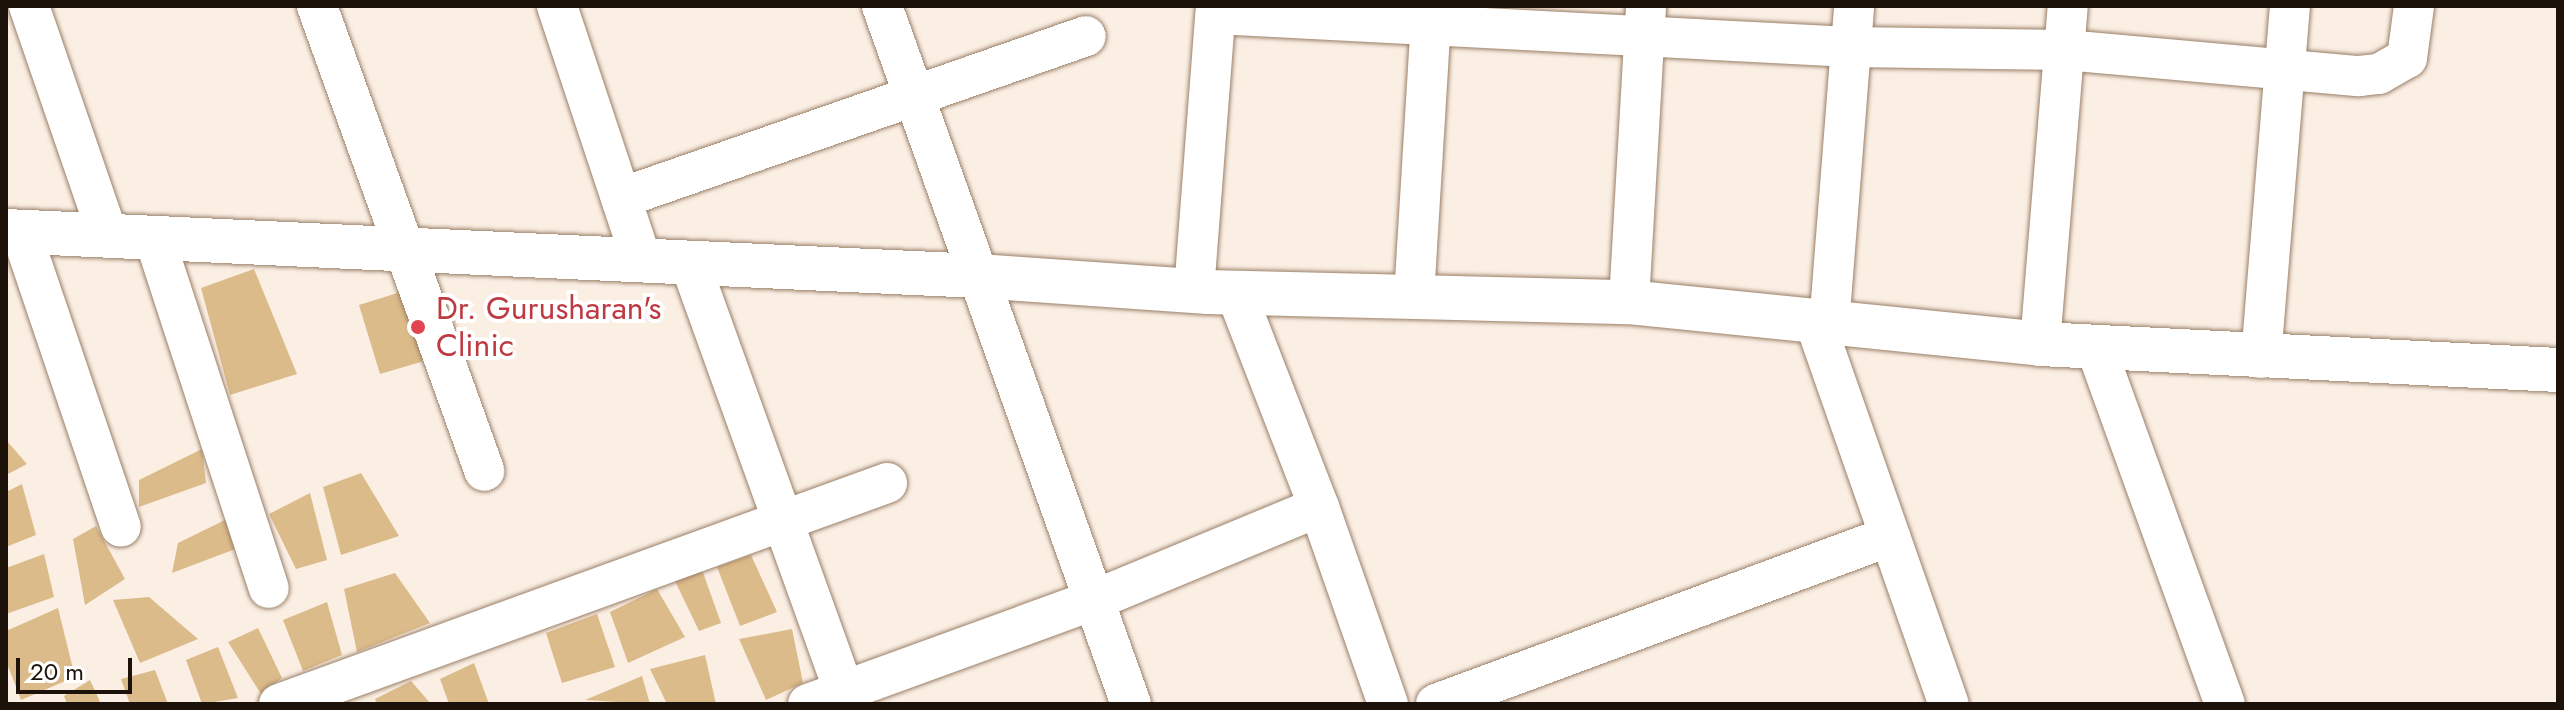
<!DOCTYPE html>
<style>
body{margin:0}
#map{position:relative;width:2564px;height:710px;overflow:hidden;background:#fbefe4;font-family:Jost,sans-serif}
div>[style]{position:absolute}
.building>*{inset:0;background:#dcbb8a}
.roads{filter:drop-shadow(0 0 2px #9a7f66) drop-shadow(0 0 2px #9a7f66)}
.minor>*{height:40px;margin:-20px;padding:0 20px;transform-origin:20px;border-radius:20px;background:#fff}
.tertiary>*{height:44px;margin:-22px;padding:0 22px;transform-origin:22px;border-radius:22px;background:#fff}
.dots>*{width:22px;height:22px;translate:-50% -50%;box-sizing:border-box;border:4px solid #fff;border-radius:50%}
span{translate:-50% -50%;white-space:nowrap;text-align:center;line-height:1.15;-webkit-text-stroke:8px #fff;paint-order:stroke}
.health-label{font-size:32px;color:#be3a42}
.left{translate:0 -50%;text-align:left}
.frame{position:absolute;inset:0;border:8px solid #1c1209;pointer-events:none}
.scale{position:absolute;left:16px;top:658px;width:116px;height:36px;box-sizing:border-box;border:4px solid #1c1209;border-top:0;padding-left:10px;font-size:24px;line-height:28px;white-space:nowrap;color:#1c1209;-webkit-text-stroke:6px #fff;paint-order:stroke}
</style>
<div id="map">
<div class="building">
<div style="clip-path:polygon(254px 269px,297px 374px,230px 395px,201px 288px)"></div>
<div style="clip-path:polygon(410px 289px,431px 359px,380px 374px,359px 305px)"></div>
<div style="clip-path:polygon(6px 440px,27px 464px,6px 475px)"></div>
<div style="clip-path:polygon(202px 449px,206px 483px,139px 507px,139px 480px)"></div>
<div style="clip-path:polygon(361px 473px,399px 536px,341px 555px,323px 487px)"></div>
<div style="clip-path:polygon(22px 484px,36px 535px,6px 547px,6px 492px)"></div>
<div style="clip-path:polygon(310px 493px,327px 560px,296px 569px,269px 514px)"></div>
<div style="clip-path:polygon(227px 519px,238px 548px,172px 573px,178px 543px)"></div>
<div style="clip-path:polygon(96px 526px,125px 579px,85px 605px,73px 539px)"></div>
<div style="clip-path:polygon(44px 554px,54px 597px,6px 614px,6px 568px)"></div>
<div style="clip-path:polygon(751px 555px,777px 612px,740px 626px,717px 567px)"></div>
<div style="clip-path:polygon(701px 567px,721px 623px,699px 631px,675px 581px)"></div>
<div style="clip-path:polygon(395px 573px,430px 623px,357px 652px,344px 589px)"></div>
<div style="clip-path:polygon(657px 589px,685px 637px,628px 663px,610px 612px)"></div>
<div style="clip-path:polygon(149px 597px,198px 639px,140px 663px,113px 600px)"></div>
<div style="clip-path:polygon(327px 602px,342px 655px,303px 671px,283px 620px)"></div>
<div style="clip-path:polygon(58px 608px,75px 677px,21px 700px,6px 661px,6px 631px)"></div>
<div style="clip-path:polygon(597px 614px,615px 667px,562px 683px,546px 633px)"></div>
<div style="clip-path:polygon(258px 628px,282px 678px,261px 694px,228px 642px)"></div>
<div style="clip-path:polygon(792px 629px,803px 683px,766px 700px,739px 639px)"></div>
<div style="clip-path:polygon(218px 647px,238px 698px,202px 704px,186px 660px)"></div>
<div style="clip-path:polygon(705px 655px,716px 704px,667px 704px,650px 669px)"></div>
<div style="clip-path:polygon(474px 663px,489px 704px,449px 704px,440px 679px)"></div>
<div style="clip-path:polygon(155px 670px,168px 704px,130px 704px,121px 679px)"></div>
<div style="clip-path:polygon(642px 676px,650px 704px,585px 700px)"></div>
<div style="clip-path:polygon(90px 680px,101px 704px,67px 704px,64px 696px)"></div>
<div style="clip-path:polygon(411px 681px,431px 704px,377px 704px,375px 699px)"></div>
</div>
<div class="roads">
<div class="minor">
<div style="left:29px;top:6px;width:245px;rotate:71deg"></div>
<div style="left:317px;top:6px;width:494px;rotate:70.2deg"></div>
<div style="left:557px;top:6px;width:269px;rotate:71.6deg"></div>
<div style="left:882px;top:6px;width:741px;rotate:70.37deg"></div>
<div style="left:1216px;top:14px;width:635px;rotate:2.98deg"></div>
<div style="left:1850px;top:47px;width:215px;rotate:0.8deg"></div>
<div style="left:2065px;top:50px;width:295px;rotate:5.1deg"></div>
<div style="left:2359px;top:76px;width:20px;rotate:-6deg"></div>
<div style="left:2379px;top:74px;width:32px;rotate:-30deg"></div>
<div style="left:2407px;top:58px;width:52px;rotate:-82.3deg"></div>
<div style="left:621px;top:198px;width:492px;rotate:-19.2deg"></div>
<div style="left:21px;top:232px;width:311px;rotate:71.3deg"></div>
<div style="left:155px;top:240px;width:366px;rotate:71.9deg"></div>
<div style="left:690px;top:263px;width:469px;rotate:70.2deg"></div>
<div style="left:1194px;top:291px;width:286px;rotate:-85.6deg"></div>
<div style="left:1414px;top:297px;width:292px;rotate:-86.5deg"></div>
<div style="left:1629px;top:302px;width:296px;rotate:-86.7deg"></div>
<div style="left:1816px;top:325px;width:402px;rotate:70.7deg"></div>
<div style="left:1829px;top:326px;width:321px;rotate:-85.5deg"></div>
<div style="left:2040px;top:344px;width:339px;rotate:-85.3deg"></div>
<div style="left:2096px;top:348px;width:379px;rotate:70.1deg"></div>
<div style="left:2261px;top:358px;width:353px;rotate:-85.3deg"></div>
<div style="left:1319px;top:507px;width:209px;rotate:70.7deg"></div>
<div style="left:279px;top:704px;width:647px;rotate:-19.98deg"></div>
<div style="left:808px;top:704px;width:304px;rotate:-20deg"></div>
<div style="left:1094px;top:600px;width:243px;rotate:-22.5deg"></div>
<div style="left:1319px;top:507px;width:230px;rotate:-111.2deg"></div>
<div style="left:1436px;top:704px;width:484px;rotate:-20.3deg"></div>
</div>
<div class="tertiary">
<div style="left:6px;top:231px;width:973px;rotate:2.65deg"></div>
<div style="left:978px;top:276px;width:230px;rotate:4deg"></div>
<div style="left:1207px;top:292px;width:422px;rotate:1.4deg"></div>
<div style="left:1629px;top:302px;width:413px;rotate:5.8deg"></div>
<div style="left:2040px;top:344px;width:519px;rotate:2.87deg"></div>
</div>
</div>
<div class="dots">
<div style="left:418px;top:327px;background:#e0444e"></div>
</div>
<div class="health-label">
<span class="left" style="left:436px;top:327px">Dr. Gurusharan's<br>Clinic</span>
</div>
<div class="frame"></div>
<div class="scale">20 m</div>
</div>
